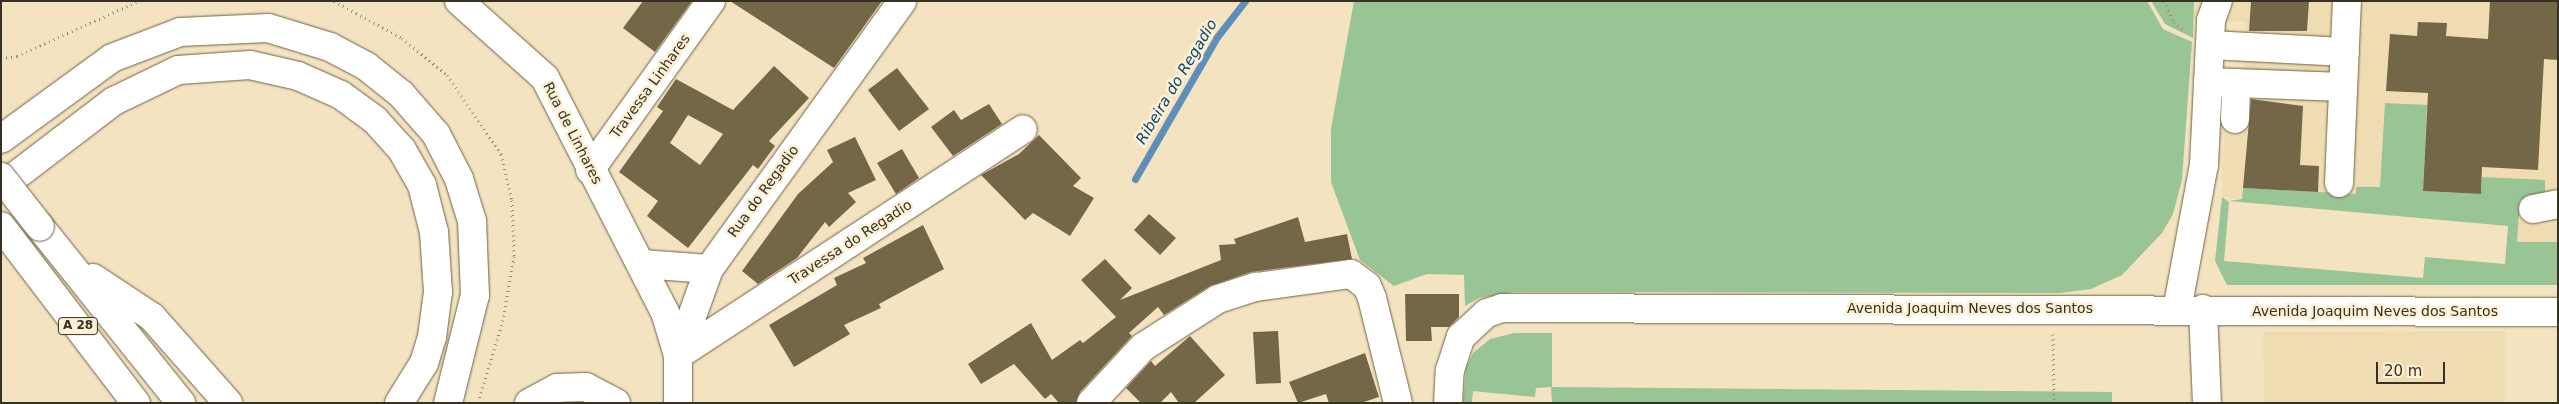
<!DOCTYPE html>
<style>
body{margin:0}
#map{position:relative;width:2559px;height:404px;overflow:hidden;background:#f3e3c1;font-family:"DejaVu Sans",sans-serif}
div>[style]{position:absolute}
.built>*{inset:0;background:#efdcb2}
.green>*{inset:0;background:#99c496}
.stream>*{height:7px;margin:-3.5px;padding:0 3.5px;transform-origin:3.5px;border-radius:3.5px;background:#5f8fb9}
.building>*{inset:0;background:#746748}
.path>*{height:3px;margin-top:-1.5px;transform-origin:0;background:repeating-linear-gradient(90deg,#958a72 0 1px,transparent 0 5px)}
.roads{filter:drop-shadow(0 0 1px #6f6243) drop-shadow(0 0 1px #6f6243)}
.minor>*{height:28px;margin:-14px;padding:0 14px;transform-origin:14px;border-radius:14px;background:#fff}
.highway>*{height:28px;margin:-14px;padding:0 14px;transform-origin:14px;border-radius:14px;background:#fff}
.bridges{filter:drop-shadow(0 0 1px #6f6243) drop-shadow(0 0 1px #6f6243)}
.highway-bridge>*{height:28px;margin:-14px;padding:0 14px;transform-origin:14px;border-radius:14px;background:#fff}
span{translate:-50% -50%;white-space:nowrap;text-align:center;line-height:1.15;-webkit-text-stroke:5px #fdf1d5;paint-order:stroke}
.shield-label span{padding:1px 4px;background:#fdf1d5;border:1px solid;border-radius:4px;-webkit-text-stroke-width:0}
.shield-label{font-size:12px;color:#373124;font-weight:700}
.street-label{font-size:14px;color:#373124}
.water-label{font-size:15px;color:#0c466f;font-style:italic}
.frame{position:absolute;inset:0;border:2px solid #373124;pointer-events:none}
.scale{position:absolute;left:2376px;top:362px;width:69px;height:22px;box-sizing:border-box;border:2px solid #373124;border-top:0;padding-left:6px;font-size:15px;line-height:18px;white-space:nowrap;color:#373124;-webkit-text-stroke:4px #fdf1d5;paint-order:stroke}
</style>
<div id="map">
<div class="built">
<div style="clip-path:polygon(2194px 1px,2558px 1px,2558px 242px,2517px 242px,2519px 219px,2222px 197px,2225px 114px,2245px 114px,2245px 22px,2193px 20px)"></div>
<div style="clip-path:polygon(2505px 331px,2505px 403px,2264px 403px,2263px 332px)"></div>
</div>
<div class="green">
<div style="clip-path:polygon(1354px 1px,2147px 1px,2163px 29px,2192px 42px,2182px 180px,2173px 214px,2162px 233px,2122px 275px,2091px 289px,2060px 293px,1515px 292px,1479px 298px,1465px 306px,1464px 275px,1427px 274px,1394px 286px,1360px 260px,1331px 182px,1331px 129px)"></div>
<div style="clip-path:polygon(2151px 1px,2194px 1px,2193px 38px,2165px 24px)"></div>
<div style="clip-path:polygon(2385px 103px,2427px 105px,2423px 191px,2481px 194px,2482px 177px,2545px 180px,2545px 199px,2520px 200px,2517px 242px,2558px 242px,2558px 285px,2227px 285px,2215px 261px,2222px 197px,2229px 202px,2224px 261px,2423px 278px,2425px 257px,2505px 264px,2508px 226px,2229px 201px,2242px 199px,2243px 188px,2356px 194px,2356px 187px,2380px 187px)"></div>
<div style="clip-path:polygon(1514px 333px,1552px 333px,1552px 387px,2112px 392px,2112px 403px,1552px 403px,1551px 387px,1536px 388px,1535px 397px,1473px 391px,1472px 403px,1463px 403px,1466px 368px,1473px 353px,1490px 339px)"></div>
</div>
<div class="stream">
<div style="left:1135px;top:179px;width:164px;rotate:-60deg"></div>
<div style="left:1217px;top:37px;width:46px;rotate:-52.1deg"></div>
</div>
<div class="building">
<div style="clip-path:polygon(643px 1px,692px 1px,655px 52px,623px 28px)"></div>
<div style="clip-path:polygon(730px 1px,882px 1px,834px 68px)"></div>
<div style="clip-path:polygon(2251px 1px,2309px 1px,2307px 31px,2249px 31px)"></div>
<div style="clip-path:polygon(2490px 1px,2558px 1px,2558px 60px,2544px 59px,2538px 170px,2482px 167px,2481px 194px,2423px 191px,2428px 93px,2386px 91px,2390px 34px,2417px 36px,2418px 22px,2447px 23px,2446px 36px,2488px 39px)"></div>
<div style="clip-path:polygon(evenodd,774px 66px,809px 98px,769px 141px,775px 146px,758px 169px,753px 165px,688px 248px,647px 216px,658px 201px,619px 172px,663px 111px,657px 107px,676px 79px,733px 110px,774px 66px,688px 115px,723px 134px,700px 165px,670px 143px,688px 115px)"></div>
<div style="clip-path:polygon(897px 68px,929px 109px,899px 131px,868px 90px)"></div>
<div style="clip-path:polygon(2251px 99px,2303px 106px,2300px 165px,2319px 166px,2318px 192px,2243px 188px)"></div>
<div style="clip-path:polygon(989px 104px,1002px 124px,953px 156px,931px 127px,954px 110px,961px 120px)"></div>
<div style="clip-path:polygon(1039px 135px,1081px 178px,1073px 186px,1094px 198px,1070px 236px,1033px 213px,1025px 220px,981px 175px,1019px 154px)"></div>
<div style="clip-path:polygon(855px 137px,876px 180px,848px 193px,856px 202px,829px 227px,825px 222px,797px 258px,758px 284px,742px 271px,798px 194px,833px 162px,827px 150px)"></div>
<div style="clip-path:polygon(902px 149px,919px 178px,896px 194px,877px 163px)"></div>
<div style="clip-path:polygon(1149px 214px,1176px 238px,1160px 255px,1134px 230px)"></div>
<div style="clip-path:polygon(1298px 217px,1305px 242px,1347px 234px,1352px 259px,1251px 272px,1210px 286px,1164px 315px,1158px 307px,1129px 333px,1132px 336px,1080px 392px,1076px 403px,1059px 403px,1051px 394px,1045px 399px,1014px 364px,981px 384px,968px 364px,1031px 323px,1052px 360px,1080px 340px,1083px 343px,1116px 317px,1081px 280px,1105px 259px,1132px 288px,1120px 300px,1221px 260px,1219px 245px,1236px 244px,1234px 239px)"></div>
<div style="clip-path:polygon(923px 225px,944px 269px,879px 304px,881px 308px,844px 325px,850px 334px,794px 367px,769px 325px,837px 285px,834px 278px,866px 263px,863px 258px)"></div>
<div style="clip-path:polygon(1405px 294px,1459px 294px,1459px 317px,1449px 327px,1431px 327px,1432px 341px,1406px 341px)"></div>
<div style="clip-path:polygon(1278px 331px,1281px 383px,1256px 384px,1253px 332px)"></div>
<div style="clip-path:polygon(1190px 336px,1225px 375px,1194px 403px,1179px 403px,1171px 392px,1160px 403px,1141px 403px,1126px 388px,1151px 361px,1155px 366px)"></div>
<div style="clip-path:polygon(1365px 353px,1379px 397px,1361px 403px,1329px 403px,1326px 394px,1298px 403px,1289px 382px)"></div>
</div>
<div class="path">
<div style="left:334px;top:1px;width:77px;rotate:28.6deg"></div>
<div style="left:402px;top:38px;width:58px;rotate:39.4deg"></div>
<div style="left:447px;top:75px;width:96px;rotate:55.6deg"></div>
<div style="left:501px;top:154px;width:47px;rotate:76.6deg"></div>
<div style="left:512px;top:200px;width:56px;rotate:88deg"></div>
<div style="left:514px;top:256px;width:65px;rotate:99.8deg"></div>
<div style="left:503px;top:320px;width:87px;rotate:106.8deg"></div>
<div style="left:2164px;top:1px;width:23px;rotate:65deg"></div>
<div style="left:2174px;top:22px;width:15px;rotate:37deg"></div>
<div style="left:1px;top:58px;width:16px;rotate:-7deg"></div>
<div style="left:17px;top:56px;width:133px;rotate:-24.4deg"></div>
<div style="left:2053px;top:334px;width:69px;rotate:89.2deg"></div>
</div>
<div class="roads">
<div class="minor">
<div style="left:459px;top:1px;width:115px;rotate:41.8deg"></div>
<div style="left:545px;top:78px;width:263px;rotate:62.9deg"></div>
<div style="left:665px;top:312px;width:45px;rotate:73.2deg"></div>
<div style="left:2210px;top:45px;width:135px;rotate:3deg"></div>
<div style="left:2208px;top:82px;width:135px;rotate:2.1deg"></div>
<div style="left:2235px;top:119px;width:36px;rotate:-88deg"></div>
<div style="left:590px;top:170px;width:208px;rotate:-54.4deg"></div>
<div style="left:2339px;top:183px;width:182px;rotate:-87.5deg"></div>
<div style="left:2533px;top:209px;width:25px;rotate:-11deg"></div>
<div style="left:642px;top:264px;width:67px;rotate:4.3deg"></div>
<div style="left:2203px;top:309px;width:94px;rotate:87.6deg"></div>
<div style="left:2177px;top:310px;width:147px;rotate:-79.5deg"></div>
<div style="left:2204px;top:165px;width:145px;rotate:-87.2deg"></div>
<div style="left:2211px;top:20px;width:20px;rotate:-70deg"></div>
<div style="left:678px;top:355px;width:412px;rotate:-33.2deg"></div>
<div style="left:529px;top:403px;width:32px;rotate:-28deg"></div>
<div style="left:557px;top:388px;width:29px;rotate:-2deg"></div>
<div style="left:586px;top:387px;width:34px;rotate:28deg"></div>
<div style="left:678px;top:403px;width:48px;rotate:-90deg"></div>
<div style="left:678px;top:355px;width:91px;rotate:-70.2deg"></div>
<div style="left:709px;top:269px;width:330px;rotate:-54.2deg"></div>
<div style="left:1091px;top:403px;width:76px;rotate:-47.1deg"></div>
<div style="left:1143px;top:347px;width:89px;rotate:-32.6deg"></div>
<div style="left:1218px;top:299px;width:40px;rotate:-18deg"></div>
<div style="left:1256px;top:287px;width:96px;rotate:-7.8deg"></div>
<div style="left:1351px;top:274px;width:20px;rotate:37deg"></div>
<div style="left:1367px;top:286px;width:13px;rotate:67deg"></div>
<div style="left:1372px;top:298px;width:108px;rotate:76.1deg"></div>
<div style="left:1448px;top:403px;width:33px;rotate:-87deg"></div>
<div style="left:1450px;top:370px;width:35px;rotate:-72deg"></div>
<div style="left:1461px;top:337px;width:35px;rotate:-43deg"></div>
<div style="left:1487px;top:313px;width:16px;rotate:-18deg"></div>
<div style="left:1502px;top:308px;width:1056px;rotate:0.22deg"></div>
</div>
<div class="highway">
<div style="left:1px;top:139px;width:137px;rotate:-36.1deg"></div>
<div style="left:112px;top:58px;width:73px;rotate:-20.9deg"></div>
<div style="left:180px;top:32px;width:88px;rotate:-2.6deg"></div>
<div style="left:268px;top:28px;width:65px;rotate:17deg"></div>
<div style="left:330px;top:47px;width:41px;rotate:27.8deg"></div>
<div style="left:366px;top:66px;width:45px;rotate:38.7deg"></div>
<div style="left:401px;top:94px;width:53px;rotate:48.8deg"></div>
<div style="left:436px;top:134px;width:51px;rotate:62.9deg"></div>
<div style="left:459px;top:179px;width:44px;rotate:72.8deg"></div>
<div style="left:472px;top:221px;width:74px;rotate:87.7deg"></div>
<div style="left:475px;top:295px;width:111px;rotate:104deg"></div>
<div style="left:1px;top:187px;width:142px;rotate:-37.3deg"></div>
<div style="left:114px;top:101px;width:71px;rotate:-25.8deg"></div>
<div style="left:178px;top:70px;width:72px;rotate:-4deg"></div>
<div style="left:250px;top:65px;width:49px;rotate:12.9deg"></div>
<div style="left:298px;top:76px;width:47px;rotate:23.8deg"></div>
<div style="left:341px;top:95px;width:42px;rotate:36.3deg"></div>
<div style="left:375px;top:120px;width:40px;rotate:48deg"></div>
<div style="left:402px;top:150px;width:40px;rotate:60.3deg"></div>
<div style="left:422px;top:185px;width:49px;rotate:75.7deg"></div>
<div style="left:434px;top:232px;width:60px;rotate:86.2deg"></div>
<div style="left:438px;top:292px;width:45px;rotate:97.6deg"></div>
<div style="left:432px;top:337px;width:27px;rotate:107deg"></div>
<div style="left:424px;top:363px;width:47px;rotate:122deg"></div>
<div style="left:1px;top:226px;width:223px;rotate:52.7deg"></div>
<div style="left:40px;top:227px;width:226px;rotate:51.3deg"></div>
<div style="left:93px;top:278px;width:71px;rotate:33.5deg"></div>
<div style="left:152px;top:317px;width:115px;rotate:48.5deg"></div>
</div>
</div>
<div class="bridges">
<div class="highway-bridge">
<div style="left:1px;top:177px;width:63px;rotate:52deg"></div>
</div>
</div>
<div class="shield-label">
<span style="left:78px;top:326px">A 28</span>
</div>
<div class="street-label">
<span style="left:650px;top:86px;rotate:-54deg">Travessa Linhares</span>
<span style="left:573px;top:133px;rotate:63deg">Rua de Linhares</span>
<span style="left:763px;top:191px;rotate:-54deg">Rua do Regadio</span>
<span style="left:850px;top:242px;rotate:-33deg">Travessa do Regadio</span>
<span style="left:1970px;top:308px">Avenida Joaquim Neves dos Santos</span>
<span style="left:2375px;top:311px">Avenida Joaquim Neves dos Santos</span>
</div>
<div class="water-label">
<span style="left:1177px;top:82px;rotate:-59deg">Ribeira do Regadio</span>
</div>
<div class="frame"></div>
<div class="scale">20 m</div>
</div>
